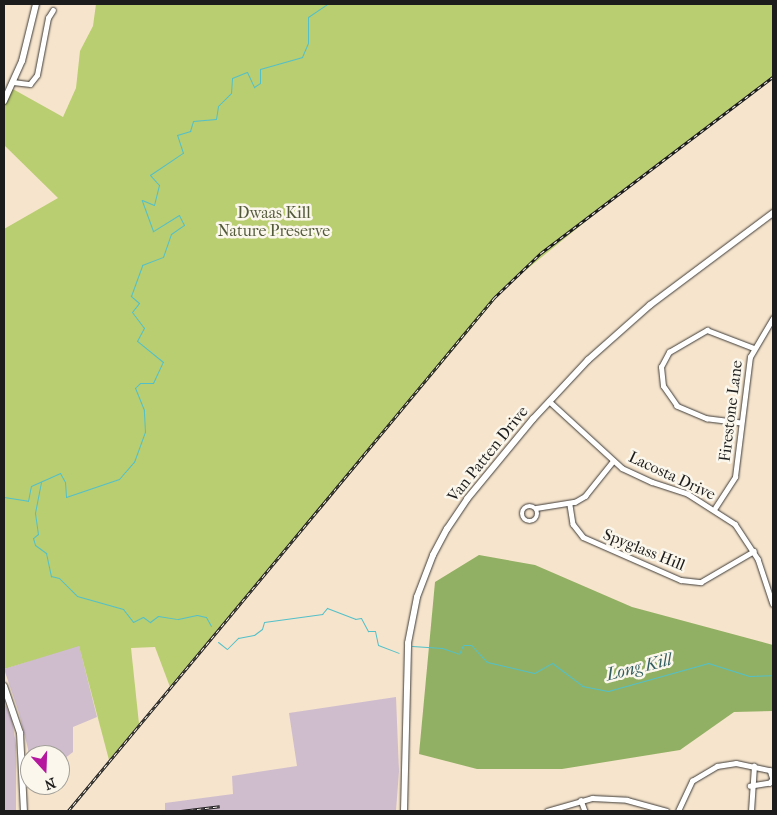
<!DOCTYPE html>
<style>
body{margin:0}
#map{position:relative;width:777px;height:815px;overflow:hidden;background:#f6e4cc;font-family:"IM FELL French Canon",serif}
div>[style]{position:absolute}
.industrial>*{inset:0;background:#cfbdce}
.green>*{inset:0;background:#b9cd71}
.forest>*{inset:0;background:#92b063}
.stream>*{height:1px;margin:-0.5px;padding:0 0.5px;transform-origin:0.5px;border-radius:0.5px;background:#52c0c9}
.roads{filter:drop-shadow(0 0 1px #3d3a36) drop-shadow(0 0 1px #3d3a36)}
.street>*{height:4.5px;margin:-2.25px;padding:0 2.25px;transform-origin:2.25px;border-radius:2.25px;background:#fff}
.street>.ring{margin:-2.25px;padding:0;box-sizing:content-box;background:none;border:4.5px solid #fff;border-radius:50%}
.secondary>*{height:6px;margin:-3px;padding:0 3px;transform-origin:3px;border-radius:3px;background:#fff}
.rail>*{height:3px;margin-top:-1.5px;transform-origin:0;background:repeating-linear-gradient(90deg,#fbf7ec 0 4px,#1c1c1c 0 8px);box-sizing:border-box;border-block:1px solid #1c1c1c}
span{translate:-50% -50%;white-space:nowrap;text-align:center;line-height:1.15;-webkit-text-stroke:5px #fbf7ec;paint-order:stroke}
.park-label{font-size:16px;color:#535a3a}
.street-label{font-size:16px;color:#1c1c1c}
.water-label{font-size:18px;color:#325e61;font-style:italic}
.frame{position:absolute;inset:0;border:5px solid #1c1c1c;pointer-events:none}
.north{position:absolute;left:20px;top:745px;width:50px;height:50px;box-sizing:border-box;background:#fbf7ec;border:1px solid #a29f99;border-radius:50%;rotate:160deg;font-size:14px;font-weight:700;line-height:20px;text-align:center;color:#1c1c1c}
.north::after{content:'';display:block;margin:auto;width:18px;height:22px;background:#b5179e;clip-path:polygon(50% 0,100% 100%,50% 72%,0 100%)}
</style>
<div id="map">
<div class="industrial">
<div style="clip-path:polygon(79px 645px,97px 717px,73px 727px,73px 752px,60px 762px,60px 755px,30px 755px,30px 780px,28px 749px,19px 713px,4px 669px)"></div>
<div style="clip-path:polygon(396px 697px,399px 771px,396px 811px,165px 811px,165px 803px,233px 794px,232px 776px,297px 766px,289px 713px)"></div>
<div style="clip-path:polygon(4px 702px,12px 720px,16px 745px,16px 811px,4px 811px)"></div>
</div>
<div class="green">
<div style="clip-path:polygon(96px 4px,773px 4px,773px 78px,645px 173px,505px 287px,170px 687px,155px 647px,131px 648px,139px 724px,109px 760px,79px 646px,4px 669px,4px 229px,58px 198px,4px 145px,4px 101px,11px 88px,63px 117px,76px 88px,80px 51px,93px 26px)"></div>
</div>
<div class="forest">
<div style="clip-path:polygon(479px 555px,535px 565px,632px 607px,773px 645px,773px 711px,734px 712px,680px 750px,562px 769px,477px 769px,419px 754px,435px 582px)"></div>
</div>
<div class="stream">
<div style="left:41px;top:482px;width:32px;rotate:101deg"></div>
<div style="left:35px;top:513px;width:21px;rotate:82deg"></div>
<div style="left:38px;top:534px;width:6px;rotate:141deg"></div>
<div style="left:33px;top:538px;width:7px;rotate:74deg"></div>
<div style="left:35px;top:545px;width:14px;rotate:36deg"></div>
<div style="left:46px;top:553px;width:24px;rotate:78deg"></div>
<div style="left:51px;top:576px;width:8px;rotate:14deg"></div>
<div style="left:59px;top:578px;width:25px;rotate:45deg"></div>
<div style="left:77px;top:596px;width:48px;rotate:15.8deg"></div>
<div style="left:123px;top:609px;width:16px;rotate:52deg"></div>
<div style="left:133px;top:622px;width:11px;rotate:-27deg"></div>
<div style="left:143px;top:617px;width:9px;rotate:36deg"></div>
<div style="left:150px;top:622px;width:10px;rotate:-37deg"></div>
<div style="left:158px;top:616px;width:20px;rotate:9deg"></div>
<div style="left:178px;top:619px;width:19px;rotate:-12deg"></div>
<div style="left:197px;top:615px;width:9px;rotate:13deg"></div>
<div style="left:206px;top:617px;width:10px;rotate:61deg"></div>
<div style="left:4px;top:497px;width:24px;rotate:9deg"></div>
<div style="left:28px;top:501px;width:15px;rotate:-79deg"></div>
<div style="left:31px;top:486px;width:32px;rotate:-24deg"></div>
<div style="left:60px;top:473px;width:10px;rotate:61deg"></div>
<div style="left:65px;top:482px;width:15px;rotate:86deg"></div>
<div style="left:66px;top:497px;width:56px;rotate:-18.8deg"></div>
<div style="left:119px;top:479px;width:23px;rotate:-49deg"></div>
<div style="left:134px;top:462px;width:32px;rotate:-70deg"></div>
<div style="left:145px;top:432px;width:22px;rotate:-93deg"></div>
<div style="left:144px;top:410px;width:24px;rotate:-112deg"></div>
<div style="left:135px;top:388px;width:7px;rotate:-45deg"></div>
<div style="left:140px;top:383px;width:13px"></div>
<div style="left:153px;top:383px;width:23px;rotate:-65deg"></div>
<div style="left:163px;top:362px;width:33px;rotate:-141deg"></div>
<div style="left:137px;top:341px;width:15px;rotate:-62deg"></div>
<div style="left:144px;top:328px;width:20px;rotate:-127deg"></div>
<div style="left:132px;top:312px;width:11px;rotate:-52deg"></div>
<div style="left:139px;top:303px;width:11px;rotate:-139deg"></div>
<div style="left:131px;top:296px;width:33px;rotate:-70deg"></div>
<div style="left:142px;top:265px;width:22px;rotate:-21deg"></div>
<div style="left:163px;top:257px;width:24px;rotate:-71deg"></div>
<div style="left:171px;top:234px;width:16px;rotate:-35deg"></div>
<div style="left:184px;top:225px;width:11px;rotate:-117deg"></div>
<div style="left:179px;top:215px;width:31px;rotate:148deg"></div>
<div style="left:153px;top:231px;width:33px;rotate:-110deg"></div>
<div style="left:142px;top:200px;width:13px;rotate:23deg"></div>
<div style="left:154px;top:205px;width:21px;rotate:-76deg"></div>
<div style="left:159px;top:185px;width:13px;rotate:-132deg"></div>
<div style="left:150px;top:175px;width:40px;rotate:-34deg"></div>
<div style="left:183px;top:153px;width:19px;rotate:-108deg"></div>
<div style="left:177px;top:135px;width:14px;rotate:-17deg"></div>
<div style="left:190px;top:131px;width:10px;rotate:-73deg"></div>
<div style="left:193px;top:121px;width:23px;rotate:-5deg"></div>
<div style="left:216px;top:119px;width:13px;rotate:-81deg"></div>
<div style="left:218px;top:106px;width:18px;rotate:-45deg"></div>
<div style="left:231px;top:93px;width:15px;rotate:-86deg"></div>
<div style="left:232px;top:78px;width:16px;rotate:-22deg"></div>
<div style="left:247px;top:72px;width:17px;rotate:65deg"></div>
<div style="left:254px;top:87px;width:7px;rotate:-34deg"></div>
<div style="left:260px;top:83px;width:14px;rotate:-90deg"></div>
<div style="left:260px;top:69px;width:44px;rotate:-15.9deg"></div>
<div style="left:302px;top:57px;width:15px;rotate:-67deg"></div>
<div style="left:308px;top:43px;width:26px;rotate:-90deg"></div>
<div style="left:308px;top:17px;width:23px;rotate:-34deg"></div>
<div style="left:218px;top:642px;width:11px;rotate:38deg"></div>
<div style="left:227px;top:649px;width:16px;rotate:-45deg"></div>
<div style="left:238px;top:638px;width:16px;rotate:-11deg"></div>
<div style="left:254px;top:635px;width:10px;rotate:-37deg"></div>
<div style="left:262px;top:629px;width:7px;rotate:-74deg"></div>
<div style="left:264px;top:622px;width:59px;rotate:-7.9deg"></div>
<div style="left:322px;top:614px;width:8px;rotate:-50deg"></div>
<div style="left:327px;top:608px;width:30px;rotate:21deg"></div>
<div style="left:355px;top:619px;width:6px;rotate:-9deg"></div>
<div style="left:361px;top:618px;width:15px;rotate:62deg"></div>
<div style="left:368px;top:631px;width:7px"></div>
<div style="left:375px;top:631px;width:14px;rotate:78deg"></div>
<div style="left:378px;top:645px;width:22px;rotate:21deg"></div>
<div style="left:412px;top:646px;width:30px;rotate:4deg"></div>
<div style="left:442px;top:648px;width:18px;rotate:19deg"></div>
<div style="left:459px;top:654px;width:10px;rotate:-66deg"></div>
<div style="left:463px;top:645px;width:8px"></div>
<div style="left:471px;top:645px;width:23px;rotate:47deg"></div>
<div style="left:487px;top:662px;width:48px;rotate:13.2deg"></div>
<div style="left:534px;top:673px;width:21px;rotate:-29deg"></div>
<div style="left:552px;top:663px;width:38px;rotate:37deg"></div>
<div style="left:582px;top:686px;width:26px;rotate:11deg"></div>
<div style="left:608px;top:691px;width:104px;rotate:-15.6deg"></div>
<div style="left:708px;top:663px;width:43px;rotate:17.6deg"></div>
<div style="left:749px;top:676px;width:24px;rotate:-2deg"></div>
</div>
<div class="roads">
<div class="street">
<div style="left:13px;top:82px;width:17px;rotate:7deg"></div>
<div style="left:30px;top:84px;width:11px;rotate:-52deg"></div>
<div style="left:37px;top:75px;width:58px;rotate:-79.1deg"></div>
<div style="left:48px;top:18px;width:9px;rotate:-58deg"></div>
<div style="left:549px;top:401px;width:99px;rotate:42.5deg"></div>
<div style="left:622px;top:468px;width:33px;rotate:25deg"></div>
<div style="left:652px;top:482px;width:38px;rotate:18deg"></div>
<div style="left:688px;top:494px;width:56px;rotate:32.6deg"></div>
<div style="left:735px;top:524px;width:42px;rotate:56.7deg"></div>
<div style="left:758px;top:559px;width:47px;rotate:71.6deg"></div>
<div style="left:741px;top:423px;width:34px;rotate:-173deg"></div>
<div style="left:707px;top:419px;width:33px;rotate:-157deg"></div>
<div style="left:677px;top:406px;width:24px;rotate:-125deg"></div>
<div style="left:663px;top:386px;width:19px;rotate:-96deg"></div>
<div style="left:661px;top:367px;width:17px;rotate:-62deg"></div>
<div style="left:669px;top:352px;width:44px;rotate:-30.1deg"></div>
<div style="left:707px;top:330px;width:50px;rotate:21deg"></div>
<div style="left:570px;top:505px;width:19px;rotate:81deg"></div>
<div style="left:573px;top:524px;width:16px;rotate:52deg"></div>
<div style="left:583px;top:537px;width:107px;rotate:23.7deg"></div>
<div style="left:681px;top:580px;width:20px;rotate:6deg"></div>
<div style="left:701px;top:582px;width:61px;rotate:-30.3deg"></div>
<div class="ring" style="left:522px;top:506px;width:11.5px;height:11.5px"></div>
<div style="left:536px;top:508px;width:39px;rotate:-9deg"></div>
<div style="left:575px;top:502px;width:12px;rotate:-31deg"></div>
<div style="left:585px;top:496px;width:45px;rotate:-51.3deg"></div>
<div style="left:715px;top:508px;width:37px;rotate:-57deg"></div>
<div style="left:735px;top:477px;width:121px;rotate:-82.9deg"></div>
<div style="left:750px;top:357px;width:45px;rotate:-59.5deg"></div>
<div style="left:581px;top:800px;width:12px;rotate:70deg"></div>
<div style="left:547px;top:811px;width:47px;rotate:-16.1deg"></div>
<div style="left:592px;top:798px;width:35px;rotate:3deg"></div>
<div style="left:627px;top:800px;width:41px;rotate:15.4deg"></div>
<div style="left:678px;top:811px;width:33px;rotate:-65deg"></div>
<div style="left:692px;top:781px;width:29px;rotate:-31deg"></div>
<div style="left:717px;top:766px;width:19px;rotate:-9deg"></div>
<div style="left:736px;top:763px;width:35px;rotate:12deg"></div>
<div style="left:770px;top:770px;width:9px;rotate:72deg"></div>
<div style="left:773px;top:779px;width:5px;rotate:127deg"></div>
<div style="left:770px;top:783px;width:20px;rotate:171deg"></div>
<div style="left:751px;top:811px;width:45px;rotate:-86.2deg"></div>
</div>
<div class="secondary">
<div style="left:4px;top:101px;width:44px;rotate:-65.8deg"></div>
<div style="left:22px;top:61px;width:59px;rotate:-76.2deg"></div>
<div style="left:4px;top:686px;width:50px;rotate:71.2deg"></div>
<div style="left:20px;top:733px;width:78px;rotate:87.1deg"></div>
<div style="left:404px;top:811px;width:168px;rotate:-88.6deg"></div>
<div style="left:408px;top:643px;width:47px;rotate:-78.9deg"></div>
<div style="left:417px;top:597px;width:45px;rotate:-69.1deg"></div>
<div style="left:433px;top:555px;width:30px;rotate:-62deg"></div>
<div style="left:447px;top:529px;width:36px;rotate:-56deg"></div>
<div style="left:467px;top:499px;width:104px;rotate:-50.5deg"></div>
<div style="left:533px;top:419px;width:81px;rotate:-47deg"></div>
<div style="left:588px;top:360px;width:83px;rotate:-41.6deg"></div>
<div style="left:650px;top:305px;width:154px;rotate:-36.8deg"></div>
</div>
</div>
<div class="rail">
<div style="left:68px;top:811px;width:667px;rotate:-50.29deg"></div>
<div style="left:494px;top:298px;width:65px;rotate:-43.8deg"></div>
<div style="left:541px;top:253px;width:291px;rotate:-37.2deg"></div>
<div style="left:181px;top:811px;width:39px;rotate:-7deg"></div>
</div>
<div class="park-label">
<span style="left:274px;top:222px">Dwaas Kill<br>Nature Preserve</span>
</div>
<div class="street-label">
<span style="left:731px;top:411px;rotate:-83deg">Firestone Lane</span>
<span style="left:488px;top:454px;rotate:-51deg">Van Patten Drive</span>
<span style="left:672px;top:476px;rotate:25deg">Lacosta Drive</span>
<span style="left:644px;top:550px;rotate:22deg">Spyglass Hill</span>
</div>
<div class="water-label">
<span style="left:639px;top:668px;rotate:-14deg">Long Kill</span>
</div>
<div class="frame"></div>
<div class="north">N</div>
</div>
